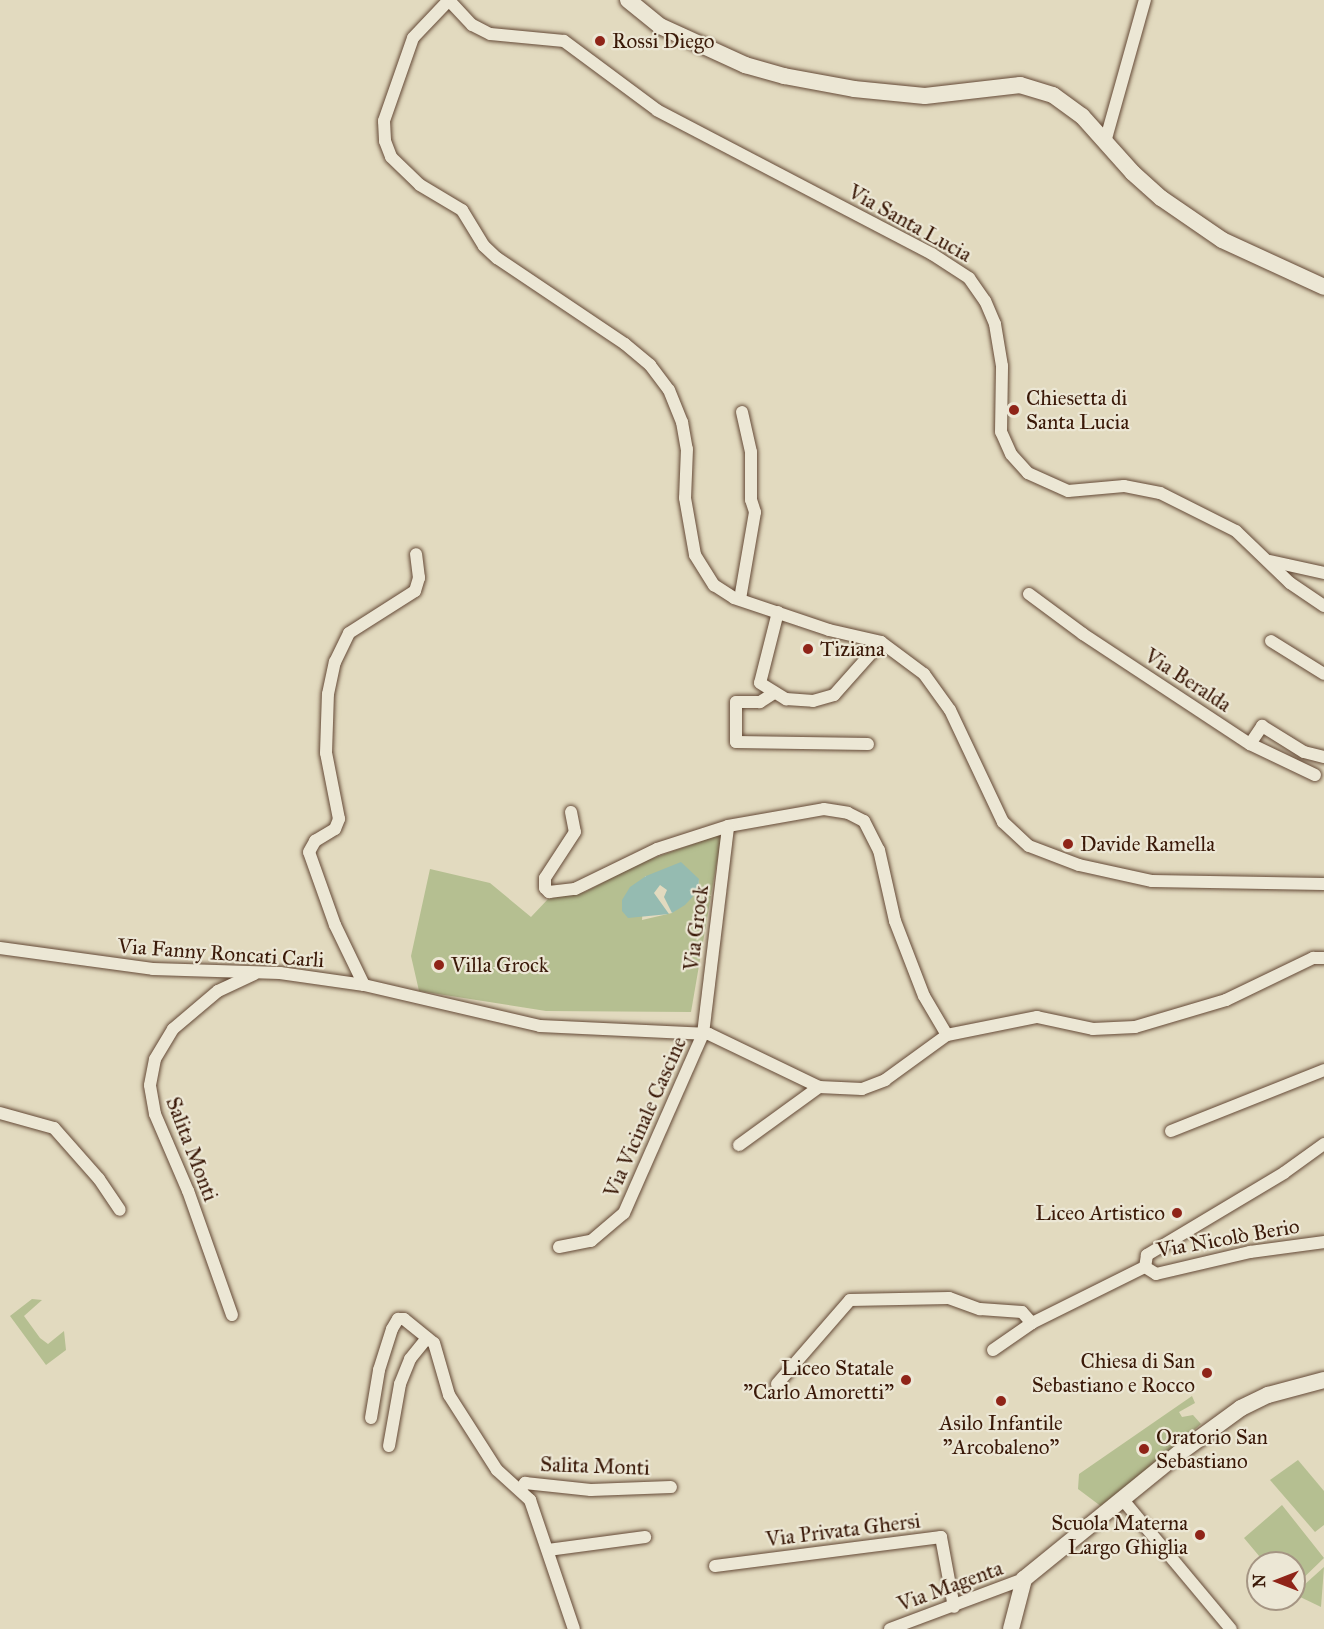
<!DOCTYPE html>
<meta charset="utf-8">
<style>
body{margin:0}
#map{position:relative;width:1324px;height:1629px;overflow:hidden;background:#e2dabf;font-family:"IM FELL Great Primer",serif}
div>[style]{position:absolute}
.green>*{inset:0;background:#b5bf91}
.water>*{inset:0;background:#95bbb1}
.roads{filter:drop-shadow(0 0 2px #644936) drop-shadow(0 0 2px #644936)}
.street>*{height:12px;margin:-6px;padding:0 6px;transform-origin:6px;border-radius:6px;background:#ece7d5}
.secondary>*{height:16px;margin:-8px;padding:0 8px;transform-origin:8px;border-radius:8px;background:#ece7d5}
.dots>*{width:16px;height:16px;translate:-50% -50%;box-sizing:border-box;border:3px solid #ece7d5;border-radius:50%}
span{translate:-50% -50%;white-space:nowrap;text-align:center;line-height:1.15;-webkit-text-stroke:4.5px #ece7d5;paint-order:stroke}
.poi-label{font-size:21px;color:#3a1908}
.left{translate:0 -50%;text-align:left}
.right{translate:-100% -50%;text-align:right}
.street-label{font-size:21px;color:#3a1908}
.north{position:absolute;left:1246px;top:1551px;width:60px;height:60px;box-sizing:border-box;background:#ece7d5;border:2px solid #a59583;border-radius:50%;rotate:270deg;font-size:16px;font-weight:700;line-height:24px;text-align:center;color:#3a1908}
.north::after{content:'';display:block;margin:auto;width:21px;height:27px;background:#8f2418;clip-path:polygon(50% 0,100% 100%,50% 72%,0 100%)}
</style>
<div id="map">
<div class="green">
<div style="clip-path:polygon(722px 834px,711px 895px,698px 890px,699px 879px,645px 876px,642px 920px,672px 913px,698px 891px,711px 896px,691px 1012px,546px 1011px,419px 991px,411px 956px,430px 869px,490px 883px,531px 917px,548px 899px,585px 892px,642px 862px)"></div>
<div style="clip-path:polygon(32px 1299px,42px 1300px,24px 1316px,40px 1338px,48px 1344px,64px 1331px,66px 1350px,46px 1365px,10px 1316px)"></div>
<div style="clip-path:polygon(1192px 1396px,1195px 1403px,1179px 1412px,1182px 1417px,1193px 1415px,1201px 1424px,1102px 1507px,1078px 1489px,1079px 1474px)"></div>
<div style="clip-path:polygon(1298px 1460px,1324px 1491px,1324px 1525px,1315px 1532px,1270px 1480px)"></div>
<div style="clip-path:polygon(1282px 1505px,1324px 1558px,1294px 1587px,1294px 1563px,1265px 1563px,1244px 1538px)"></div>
<div style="clip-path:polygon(1324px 1567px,1321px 1607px,1294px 1594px)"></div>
</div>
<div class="water">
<div style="clip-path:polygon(681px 862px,699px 879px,698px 891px,685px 905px,672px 913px,664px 897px,667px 890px,660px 885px,654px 893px,669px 914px,628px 918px,622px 911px,622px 900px,630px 887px,646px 876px)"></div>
</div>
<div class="roads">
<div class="street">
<div style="left:1105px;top:142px;width:148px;rotate:-74.3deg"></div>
<div style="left:1270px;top:561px;width:55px;rotate:12.5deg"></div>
<div style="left:1029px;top:594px;width:67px;rotate:36.5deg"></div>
<div style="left:1083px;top:634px;width:200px;rotate:33.4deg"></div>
<div style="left:1250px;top:744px;width:72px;rotate:25.5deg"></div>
<div style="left:740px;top:599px;width:88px;rotate:-80.2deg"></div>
<div style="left:755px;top:512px;width:13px;rotate:-108deg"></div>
<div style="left:751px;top:500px;width:48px;rotate:-90deg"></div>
<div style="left:751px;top:452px;width:41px;rotate:-102.7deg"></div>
<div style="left:1324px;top:606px;width:41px;rotate:-145.9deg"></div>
<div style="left:1290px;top:583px;width:75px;rotate:-136.1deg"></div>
<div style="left:1236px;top:531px;width:85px;rotate:-153.4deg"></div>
<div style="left:1160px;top:493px;width:37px;rotate:-169deg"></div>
<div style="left:1124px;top:486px;width:56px;rotate:174.9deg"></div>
<div style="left:1068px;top:491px;width:44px;rotate:-155.8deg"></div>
<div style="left:1028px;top:473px;width:25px;rotate:-132deg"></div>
<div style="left:1011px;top:454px;width:24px;rotate:-114deg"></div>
<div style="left:1001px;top:432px;width:66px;rotate:-89.1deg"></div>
<div style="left:1002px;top:366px;width:43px;rotate:-99.5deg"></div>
<div style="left:995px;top:324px;width:25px;rotate:-113deg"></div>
<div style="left:985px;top:301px;width:28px;rotate:-125deg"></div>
<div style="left:969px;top:278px;width:44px;rotate:-147deg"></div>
<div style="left:932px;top:254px;width:310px;rotate:-152.4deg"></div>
<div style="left:657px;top:110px;width:116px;rotate:-143.4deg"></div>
<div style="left:564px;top:41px;width:74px;rotate:-174.6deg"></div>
<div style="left:490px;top:34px;width:20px;rotate:-153deg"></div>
<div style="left:472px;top:25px;width:34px;rotate:-133deg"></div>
<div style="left:449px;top:0;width:52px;rotate:133.5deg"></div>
<div style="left:413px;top:38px;width:88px;rotate:109.3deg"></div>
<div style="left:384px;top:121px;width:20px;rotate:87deg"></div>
<div style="left:385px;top:141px;width:17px;rotate:69deg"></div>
<div style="left:391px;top:157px;width:40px;rotate:44deg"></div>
<div style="left:420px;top:185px;width:49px;rotate:30.8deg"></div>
<div style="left:462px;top:210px;width:42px;rotate:58.6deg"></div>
<div style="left:484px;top:246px;width:18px;rotate:43deg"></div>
<div style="left:497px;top:258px;width:154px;rotate:33.9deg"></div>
<div style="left:625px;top:344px;width:33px;rotate:40deg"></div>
<div style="left:650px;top:365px;width:31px;rotate:53deg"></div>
<div style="left:669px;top:390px;width:35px;rotate:68deg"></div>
<div style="left:682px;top:422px;width:27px;rotate:80deg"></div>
<div style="left:687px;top:449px;width:49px;rotate:92.3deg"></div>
<div style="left:685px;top:498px;width:58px;rotate:80deg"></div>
<div style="left:695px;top:555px;width:36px;rotate:58deg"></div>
<div style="left:714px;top:585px;width:24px;rotate:33deg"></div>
<div style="left:734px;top:598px;width:100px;rotate:18.6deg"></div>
<div style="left:829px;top:630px;width:53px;rotate:13deg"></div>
<div style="left:881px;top:642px;width:54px;rotate:36.7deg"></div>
<div style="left:924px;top:674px;width:44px;rotate:54.2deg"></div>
<div style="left:950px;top:710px;width:124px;rotate:64.7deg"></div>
<div style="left:1003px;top:822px;width:35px;rotate:43deg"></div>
<div style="left:1029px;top:846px;width:53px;rotate:20.8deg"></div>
<div style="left:1079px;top:865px;width:75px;rotate:12.4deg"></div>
<div style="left:1152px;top:881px;width:172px;rotate:1deg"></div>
<div style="left:778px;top:612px;width:73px;rotate:104.2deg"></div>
<div style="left:760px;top:683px;width:31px;rotate:32deg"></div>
<div style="left:786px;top:699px;width:27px;rotate:4deg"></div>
<div style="left:813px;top:701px;width:22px;rotate:-16deg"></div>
<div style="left:834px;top:695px;width:71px;rotate:-48.4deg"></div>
<div style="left:1271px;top:641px;width:62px;rotate:31.9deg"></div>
<div style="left:774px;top:693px;width:17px;rotate:147deg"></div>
<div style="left:760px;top:702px;width:24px;rotate:180deg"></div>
<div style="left:736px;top:702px;width:40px;rotate:90deg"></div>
<div style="left:736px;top:742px;width:132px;rotate:0.9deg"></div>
<div style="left:1250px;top:744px;width:22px;rotate:-56deg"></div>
<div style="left:1262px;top:726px;width:49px;rotate:31.8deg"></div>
<div style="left:1304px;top:752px;width:21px;rotate:14deg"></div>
<div style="left:571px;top:812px;width:20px;rotate:79deg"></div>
<div style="left:575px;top:832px;width:55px;rotate:123.1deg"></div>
<div style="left:545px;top:878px;width:10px;rotate:90deg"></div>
<div style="left:545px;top:888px;width:6px;rotate:45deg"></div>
<div style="left:549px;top:892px;width:26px;rotate:-7deg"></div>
<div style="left:575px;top:889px;width:91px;rotate:-26deg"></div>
<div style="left:657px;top:849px;width:75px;rotate:-17.9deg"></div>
<div style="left:728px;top:826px;width:97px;rotate:-10deg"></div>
<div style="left:824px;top:809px;width:24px;rotate:9deg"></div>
<div style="left:848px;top:813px;width:18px;rotate:27deg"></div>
<div style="left:864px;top:821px;width:33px;rotate:63deg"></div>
<div style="left:879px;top:850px;width:73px;rotate:77.3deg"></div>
<div style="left:895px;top:921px;width:80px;rotate:68.9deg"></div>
<div style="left:924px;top:996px;width:45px;rotate:59.5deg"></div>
<div style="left:0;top:948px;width:154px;rotate:7.8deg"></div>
<div style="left:153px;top:969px;width:127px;rotate:1.8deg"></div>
<div style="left:280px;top:973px;width:85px;rotate:8.1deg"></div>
<div style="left:364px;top:985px;width:181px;rotate:13.1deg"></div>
<div style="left:540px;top:1026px;width:169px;rotate:2.7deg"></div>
<div style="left:709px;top:1034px;width:122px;rotate:25.7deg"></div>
<div style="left:819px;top:1087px;width:43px;rotate:2.7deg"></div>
<div style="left:862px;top:1089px;width:25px;rotate:-21deg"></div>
<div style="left:885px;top:1080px;width:77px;rotate:-36deg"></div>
<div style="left:947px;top:1035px;width:92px;rotate:-11.3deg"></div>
<div style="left:1037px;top:1017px;width:57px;rotate:12.1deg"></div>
<div style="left:1093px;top:1029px;width:42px;rotate:-2.7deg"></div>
<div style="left:1135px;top:1027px;width:95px;rotate:-16.5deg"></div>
<div style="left:1226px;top:1000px;width:97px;rotate:-25.8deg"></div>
<div style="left:1313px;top:958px;width:11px"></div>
<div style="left:364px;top:985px;width:67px;rotate:-115.8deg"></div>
<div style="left:335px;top:925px;width:77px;rotate:-109.6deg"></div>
<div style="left:309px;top:852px;width:13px;rotate:-61deg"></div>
<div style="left:315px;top:841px;width:23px;rotate:-31deg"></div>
<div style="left:335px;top:829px;width:11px;rotate:-68deg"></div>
<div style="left:339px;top:819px;width:67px;rotate:-101.1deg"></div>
<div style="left:326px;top:753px;width:59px;rotate:-88.1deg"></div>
<div style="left:328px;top:694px;width:33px;rotate:-78deg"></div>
<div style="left:335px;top:662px;width:32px;rotate:-64deg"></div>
<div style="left:349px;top:633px;width:78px;rotate:-32.5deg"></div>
<div style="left:415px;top:591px;width:14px;rotate:-73deg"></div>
<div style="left:419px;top:578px;width:24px;rotate:-97deg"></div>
<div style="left:0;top:1113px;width:56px;rotate:15.5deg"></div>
<div style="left:54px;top:1128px;width:68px;rotate:48.6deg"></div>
<div style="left:99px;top:1179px;width:37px;rotate:56deg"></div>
<div style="left:1171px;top:1131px;width:165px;rotate:-21.7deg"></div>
<div style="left:1324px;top:1144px;width:49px;rotate:144.1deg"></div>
<div style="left:1284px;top:1173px;width:160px;rotate:149.1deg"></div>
<div style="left:1147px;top:1255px;width:12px;rotate:99deg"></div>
<div style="left:1145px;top:1267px;width:13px;rotate:32deg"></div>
<div style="left:1156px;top:1274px;width:97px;rotate:-13.2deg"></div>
<div style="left:1250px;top:1252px;width:75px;rotate:-7.7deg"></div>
<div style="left:739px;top:1145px;width:99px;rotate:-35.9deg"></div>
<div style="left:559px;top:1247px;width:33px;rotate:-11deg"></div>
<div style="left:591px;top:1241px;width:43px;rotate:-40.3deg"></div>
<div style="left:624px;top:1213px;width:196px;rotate:-66.2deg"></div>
<div style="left:703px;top:1034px;width:209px;rotate:-83.1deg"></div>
<div style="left:232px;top:1315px;width:132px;rotate:-109.5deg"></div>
<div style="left:188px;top:1191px;width:84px;rotate:-113.2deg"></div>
<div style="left:155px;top:1114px;width:29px;rotate:-100deg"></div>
<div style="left:150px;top:1085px;width:26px;rotate:-79deg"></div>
<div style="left:155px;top:1059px;width:35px;rotate:-59deg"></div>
<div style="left:173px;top:1029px;width:59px;rotate:-40.2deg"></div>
<div style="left:218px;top:991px;width:40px;rotate:-25deg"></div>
<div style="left:993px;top:1350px;width:47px;rotate:-34.7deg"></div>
<div style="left:1032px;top:1323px;width:126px;rotate:-26.4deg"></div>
<div style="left:777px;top:1384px;width:111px;rotate:-49deg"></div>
<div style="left:850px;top:1300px;width:99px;rotate:-1.2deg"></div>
<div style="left:949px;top:1298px;width:33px;rotate:20deg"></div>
<div style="left:980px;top:1309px;width:42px;rotate:4.1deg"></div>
<div style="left:1022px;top:1312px;width:15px;rotate:48deg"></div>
<div style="left:371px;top:1418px;width:49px;rotate:-80.5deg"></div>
<div style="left:379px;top:1370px;width:43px;rotate:-72.4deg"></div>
<div style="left:392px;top:1329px;width:12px;rotate:-59deg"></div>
<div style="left:398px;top:1319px;width:6px"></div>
<div style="left:404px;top:1319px;width:38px;rotate:39deg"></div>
<div style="left:434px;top:1343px;width:54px;rotate:73.9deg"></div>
<div style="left:449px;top:1395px;width:89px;rotate:57.4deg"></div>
<div style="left:497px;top:1470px;width:45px;rotate:42.3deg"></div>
<div style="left:530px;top:1500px;width:136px;rotate:71.2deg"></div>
<div style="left:389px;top:1446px;width:63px;rotate:-79.9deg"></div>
<div style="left:400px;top:1384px;width:27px;rotate:-68deg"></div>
<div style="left:410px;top:1359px;width:27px;rotate:-51deg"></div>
<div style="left:520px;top:1490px;width:9px;rotate:-54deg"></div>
<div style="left:525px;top:1483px;width:66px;rotate:6.1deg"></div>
<div style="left:591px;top:1490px;width:80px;rotate:-2.1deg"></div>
<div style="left:1123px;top:1500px;width:168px;rotate:50.1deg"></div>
<div style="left:548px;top:1550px;width:98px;rotate:-7.6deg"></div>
<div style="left:715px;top:1566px;width:228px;rotate:-7.3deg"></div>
<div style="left:941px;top:1537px;width:71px;rotate:79.5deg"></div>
<div style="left:890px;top:1629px;width:143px;rotate:-20.5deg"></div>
</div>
<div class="secondary">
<div style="left:628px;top:0;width:41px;rotate:39.1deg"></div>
<div style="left:660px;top:26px;width:94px;rotate:24.6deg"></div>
<div style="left:745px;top:65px;width:41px;rotate:15.8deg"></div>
<div style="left:784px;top:76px;width:71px;rotate:10.5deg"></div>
<div style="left:854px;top:89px;width:71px;rotate:5.6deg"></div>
<div style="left:925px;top:96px;width:96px;rotate:-6.6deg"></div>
<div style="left:1020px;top:85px;width:34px;rotate:17deg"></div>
<div style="left:1053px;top:95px;width:36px;rotate:36deg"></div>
<div style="left:1082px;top:116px;width:76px;rotate:48.2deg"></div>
<div style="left:1133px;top:173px;width:38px;rotate:42deg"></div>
<div style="left:1161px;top:198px;width:74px;rotate:34.5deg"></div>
<div style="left:1222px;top:240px;width:112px;rotate:24.7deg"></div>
<div style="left:1011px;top:1629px;width:52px;rotate:-75.4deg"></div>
<div style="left:1024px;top:1579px;width:198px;rotate:-39.1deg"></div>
<div style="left:1178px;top:1454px;width:78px;rotate:-36.1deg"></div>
<div style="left:1241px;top:1408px;width:30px;rotate:-26deg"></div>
<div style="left:1268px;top:1395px;width:58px;rotate:-15deg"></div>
</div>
</div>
<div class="dots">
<div style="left:600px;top:41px;background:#8f2418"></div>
<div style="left:1014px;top:410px;background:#8f2418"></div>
<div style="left:808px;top:649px;background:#8f2418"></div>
<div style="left:1068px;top:844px;background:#8f2418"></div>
<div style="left:439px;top:965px;background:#8f2418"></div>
<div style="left:1177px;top:1213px;background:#8f2418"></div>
<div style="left:1207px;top:1373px;background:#8f2418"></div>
<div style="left:906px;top:1380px;background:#8f2418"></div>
<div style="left:1001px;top:1401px;background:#8f2418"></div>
<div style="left:1144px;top:1449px;background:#8f2418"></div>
<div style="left:1200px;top:1535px;background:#8f2418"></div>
</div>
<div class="poi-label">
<span class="left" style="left:612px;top:41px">Rossi Diego</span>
<span class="left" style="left:1026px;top:410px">Chiesetta di<br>Santa Lucia</span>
<span class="left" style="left:820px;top:649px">Tiziana</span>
<span class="left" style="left:1080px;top:844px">Davide Ramella</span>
<span class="left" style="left:451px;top:965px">Villa Grock</span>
<span class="right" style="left:1165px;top:1213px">Liceo Artistico</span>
<span class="right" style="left:1195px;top:1373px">Chiesa di San<br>Sebastiano e Rocco</span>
<span class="right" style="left:894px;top:1380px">Liceo Statale<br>"Carlo Amoretti"</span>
<span style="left:1001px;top:1435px">Asilo Infantile<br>"Arcobaleno"</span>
<span class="left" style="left:1156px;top:1449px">Oratorio San<br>Sebastiano</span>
<span class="right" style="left:1188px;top:1535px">Scuola Materna<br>Largo Ghiglia</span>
</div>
<div class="street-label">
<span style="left:910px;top:223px;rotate:29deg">Via Santa Lucia</span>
<span style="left:1188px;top:680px;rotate:33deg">Via Beralda</span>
<span style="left:696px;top:928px;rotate:-83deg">Via Grock</span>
<span style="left:221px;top:953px;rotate:4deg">Via Fanny Roncati Carli</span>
<span style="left:645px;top:1117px;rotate:-66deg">Via Vicinale Cascine</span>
<span style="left:192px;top:1149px;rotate:69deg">Salita Monti</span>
<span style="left:1228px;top:1238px;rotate:-10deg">Via Nicolò Berio</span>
<span style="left:595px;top:1466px;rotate:2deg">Salita Monti</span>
<span style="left:843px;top:1530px;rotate:-7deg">Via Privata Ghersi</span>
<span style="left:950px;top:1586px;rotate:-20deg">Via Magenta</span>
</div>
<div class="north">N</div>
</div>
